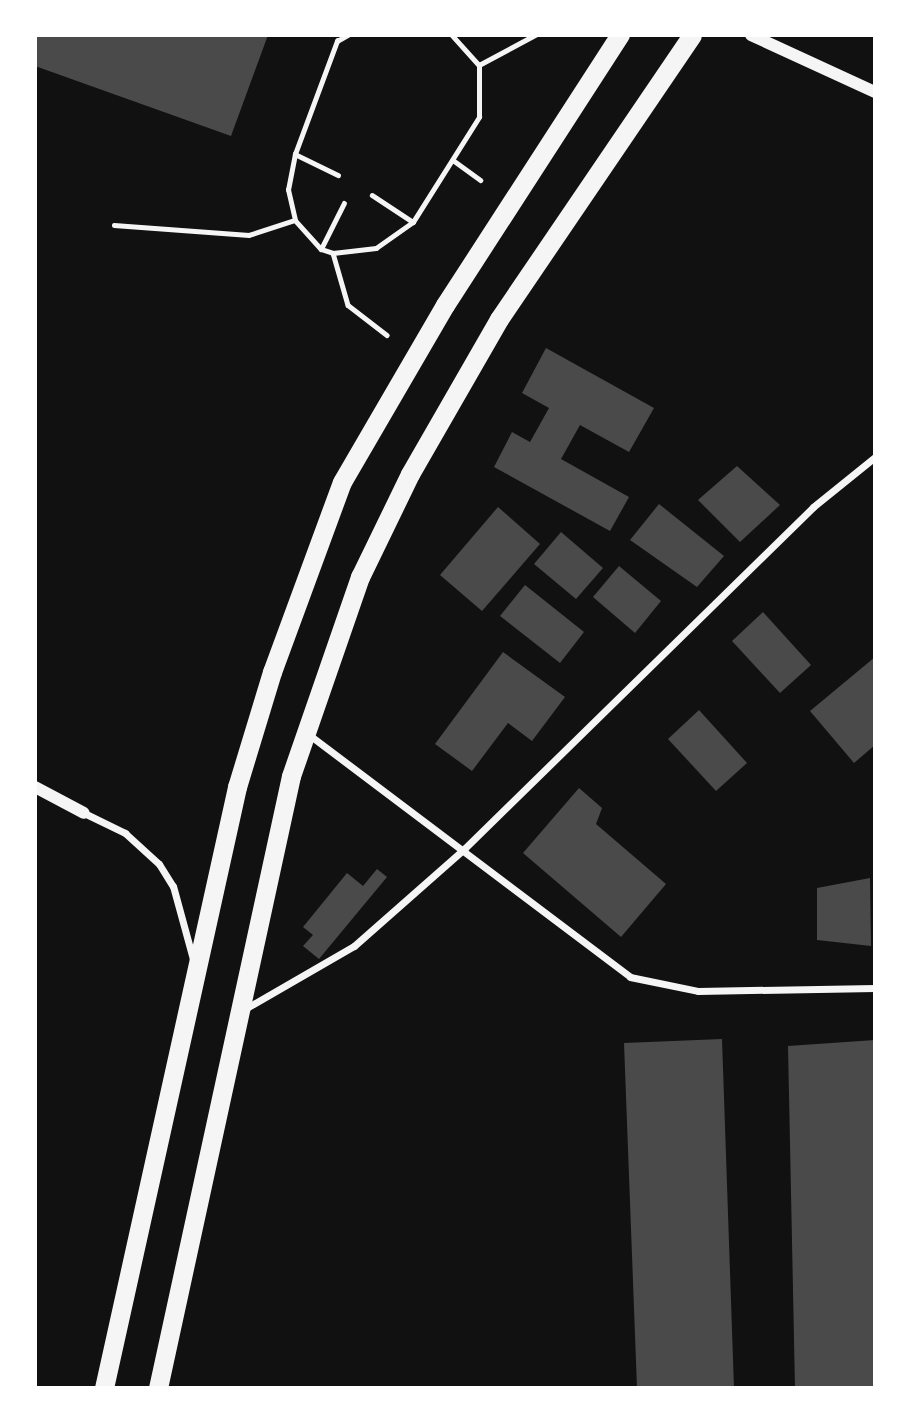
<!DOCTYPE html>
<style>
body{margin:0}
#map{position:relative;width:910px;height:1423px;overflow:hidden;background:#111;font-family:"Public Sans",sans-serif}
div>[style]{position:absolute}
.building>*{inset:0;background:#4a4a4a}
.path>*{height:4.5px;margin:-2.25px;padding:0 2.25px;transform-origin:2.25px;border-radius:2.25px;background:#f5f5f5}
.minor>*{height:7px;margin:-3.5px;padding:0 3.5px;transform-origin:3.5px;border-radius:3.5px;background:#f5f5f5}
.tertiary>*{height:12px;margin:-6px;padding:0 6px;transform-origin:6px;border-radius:6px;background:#f5f5f5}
.trunk>*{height:19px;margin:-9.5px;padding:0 9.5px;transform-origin:9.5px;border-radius:9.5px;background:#f5f5f5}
span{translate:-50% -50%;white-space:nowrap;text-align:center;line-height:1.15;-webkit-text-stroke:7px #fff;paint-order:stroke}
.frame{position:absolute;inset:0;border:37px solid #fff;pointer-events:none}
</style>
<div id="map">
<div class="building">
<div style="clip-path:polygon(35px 35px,268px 35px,231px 136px,35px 66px)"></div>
<div style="clip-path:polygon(546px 348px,654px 408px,629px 452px,580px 425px,561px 459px,629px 497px,610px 531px,494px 467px,512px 432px,530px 442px,549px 408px,522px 393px)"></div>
<div style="clip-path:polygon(737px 466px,780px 505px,740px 542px,698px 500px)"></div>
<div style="clip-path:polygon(659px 504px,724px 556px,697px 587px,630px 540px)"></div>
<div style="clip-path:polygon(498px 507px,540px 544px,482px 611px,440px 575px)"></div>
<div style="clip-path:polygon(561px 532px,603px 568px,576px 599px,534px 564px)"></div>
<div style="clip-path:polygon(619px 566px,661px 601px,635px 633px,593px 597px)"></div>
<div style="clip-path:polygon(525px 585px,584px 632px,560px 663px,500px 616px)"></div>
<div style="clip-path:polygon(763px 612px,811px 665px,780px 693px,732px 641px)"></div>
<div style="clip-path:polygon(503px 652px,565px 697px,532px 741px,508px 723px,472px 771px,435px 744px)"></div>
<div style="clip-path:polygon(875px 657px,875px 745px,854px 763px,810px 711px)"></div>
<div style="clip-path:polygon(699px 710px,747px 763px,716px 791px,668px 739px)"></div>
<div style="clip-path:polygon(579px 788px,602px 808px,596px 824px,666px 884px,621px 937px,523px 853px)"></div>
<div style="clip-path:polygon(377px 869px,387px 877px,319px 959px,303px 946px,313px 935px,303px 927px,347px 873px,363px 886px)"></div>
<div style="clip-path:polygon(870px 878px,871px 946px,817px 940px,817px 888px)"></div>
<div style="clip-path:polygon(722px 1039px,734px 1388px,637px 1388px,624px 1043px)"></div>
<div style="clip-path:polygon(875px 1040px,875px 1388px,795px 1388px,788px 1046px)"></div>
</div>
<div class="path">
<div style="left:452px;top:35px;width:40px;rotate:48deg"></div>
<div style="left:479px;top:65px;width:64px;rotate:-28.2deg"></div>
<div style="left:295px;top:154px;width:48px;rotate:26deg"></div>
<div style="left:453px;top:160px;width:34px;rotate:36deg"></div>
<div style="left:372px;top:195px;width:49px;rotate:33.4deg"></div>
<div style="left:295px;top:220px;width:39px;rotate:48deg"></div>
<div style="left:321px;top:249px;width:13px;rotate:18deg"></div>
<div style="left:333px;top:253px;width:43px;rotate:-6.6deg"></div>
<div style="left:376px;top:248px;width:45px;rotate:-35.1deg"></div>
<div style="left:413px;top:222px;width:124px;rotate:-57.8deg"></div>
<div style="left:479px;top:117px;width:52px;rotate:-90deg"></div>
<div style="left:114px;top:225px;width:135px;rotate:4.2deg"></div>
<div style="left:249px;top:235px;width:48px;rotate:-18.1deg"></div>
<div style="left:295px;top:220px;width:31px;rotate:-103deg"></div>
<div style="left:288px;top:190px;width:37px;rotate:-79deg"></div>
<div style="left:295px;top:154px;width:121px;rotate:-69.6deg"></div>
<div style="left:337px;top:41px;width:13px;rotate:-29deg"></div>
<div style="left:321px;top:249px;width:51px;rotate:-63.4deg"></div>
<div style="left:333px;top:253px;width:54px;rotate:73.9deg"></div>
<div style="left:348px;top:305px;width:49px;rotate:37.6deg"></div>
</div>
<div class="minor">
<div style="left:308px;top:734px;width:403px;rotate:37deg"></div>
<div style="left:630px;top:977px;width:69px;rotate:11.6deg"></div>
<div style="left:698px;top:991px;width:177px;rotate:-1deg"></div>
<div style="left:84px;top:813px;width:46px;rotate:26deg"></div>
<div style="left:125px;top:833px;width:46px;rotate:42.4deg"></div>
<div style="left:159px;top:864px;width:26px;rotate:58deg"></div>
<div style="left:173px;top:886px;width:76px;rotate:74.7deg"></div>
<div style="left:243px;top:1010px;width:128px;rotate:-30deg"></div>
<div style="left:354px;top:946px;width:148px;rotate:-41.4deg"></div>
<div style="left:465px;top:848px;width:487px;rotate:-44.4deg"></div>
<div style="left:813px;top:507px;width:80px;rotate:-38.9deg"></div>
</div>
<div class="tertiary">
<div style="left:751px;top:35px;width:136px;rotate:24.7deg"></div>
<div style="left:35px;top:787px;width:55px;rotate:28deg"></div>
</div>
<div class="trunk">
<div style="left:104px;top:1388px;width:616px;rotate:-77.52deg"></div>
<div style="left:237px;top:787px;width:120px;rotate:-73.1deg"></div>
<div style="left:272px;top:672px;width:202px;rotate:-69.8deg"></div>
<div style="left:342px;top:482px;width:205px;rotate:-59.8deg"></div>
<div style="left:445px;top:305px;width:322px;rotate:-57.1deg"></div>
<div style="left:158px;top:1388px;width:626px;rotate:-77.74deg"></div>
<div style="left:291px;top:776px;width:211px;rotate:-70.9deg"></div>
<div style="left:360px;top:577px;width:114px;rotate:-64.1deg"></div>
<div style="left:410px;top:474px;width:179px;rotate:-60.1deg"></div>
<div style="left:499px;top:319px;width:343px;rotate:-55.8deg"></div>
</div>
<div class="frame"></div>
</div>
